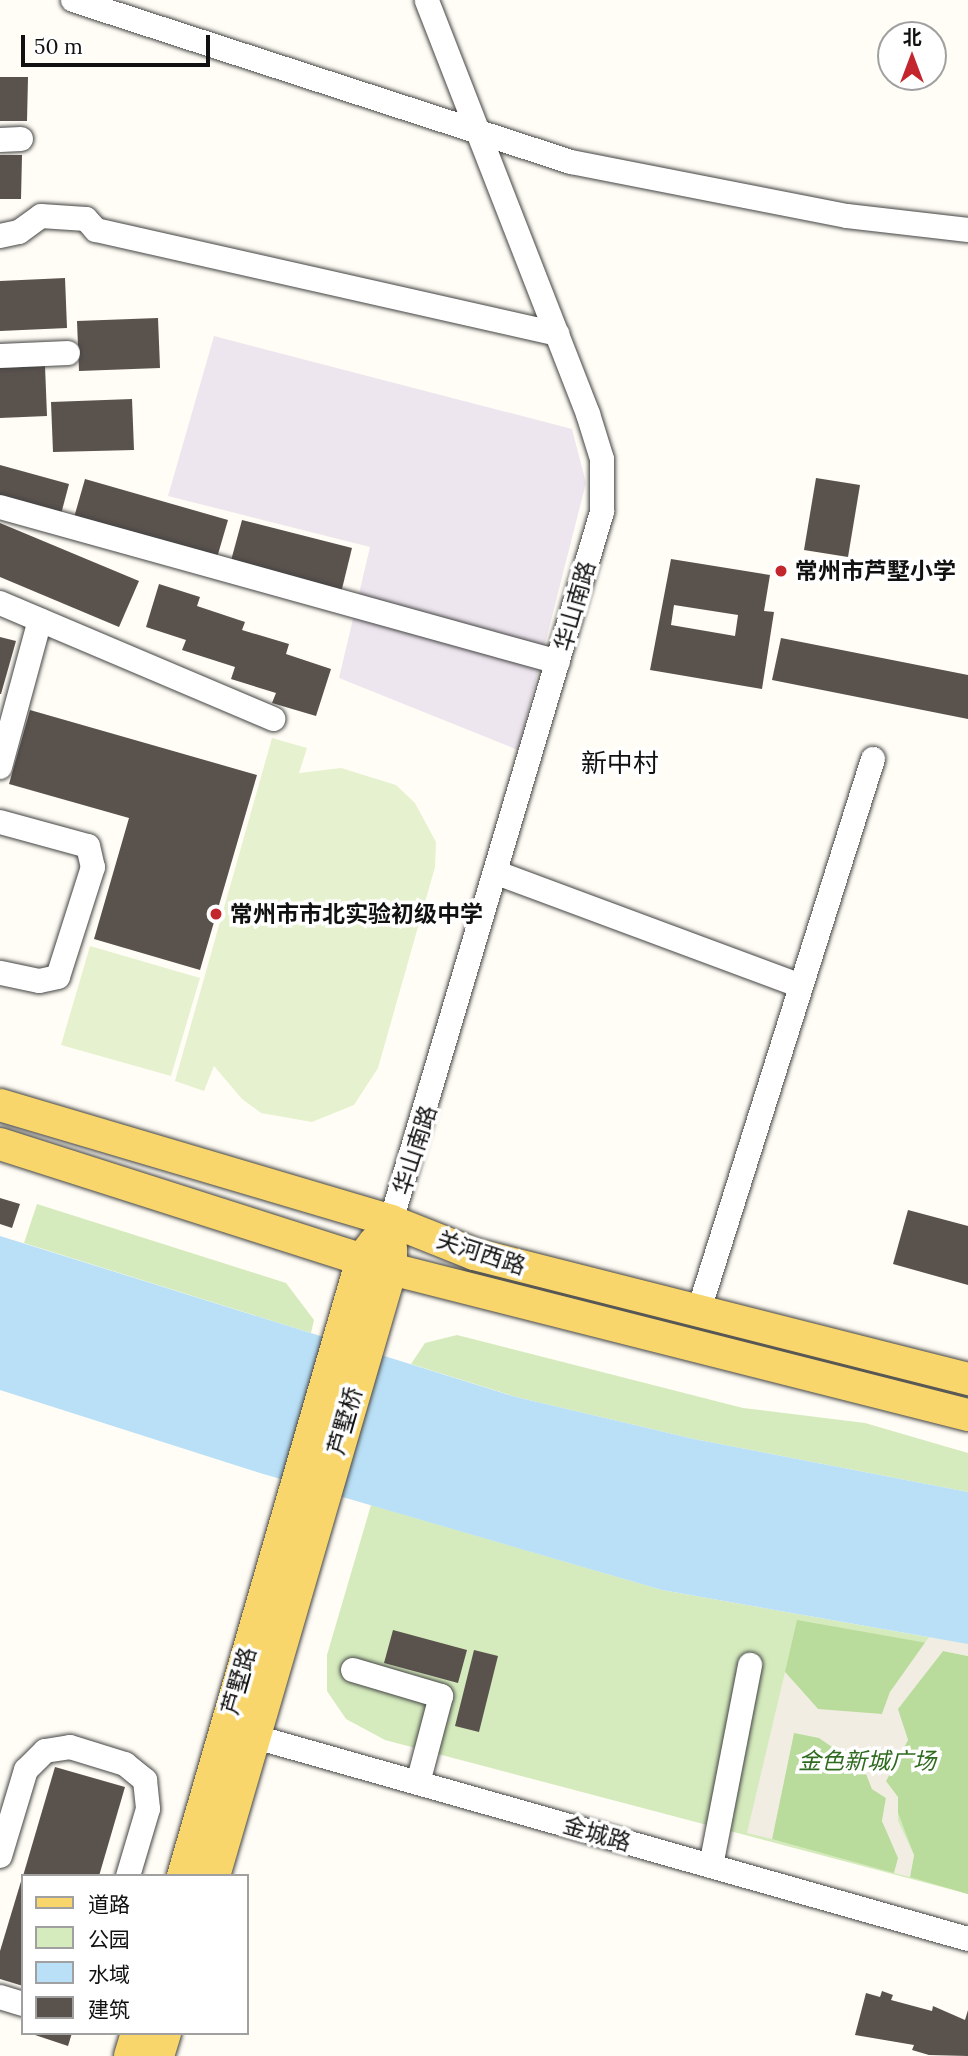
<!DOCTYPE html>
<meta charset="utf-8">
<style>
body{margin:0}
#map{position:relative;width:968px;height:2056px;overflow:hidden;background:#fffdf5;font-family:Lora,"Noto Sans SC",serif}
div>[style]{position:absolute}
.industrial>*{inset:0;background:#eee6ef}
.green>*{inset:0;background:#d5ebbd}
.forest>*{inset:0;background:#b9dc9c}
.pitch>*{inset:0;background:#e6f2cf}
.plaza>*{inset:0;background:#f1ede2}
.water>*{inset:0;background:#b9e0f7}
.building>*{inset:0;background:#5a524d}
.roads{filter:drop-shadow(0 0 2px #444) drop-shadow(0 0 2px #444)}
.minor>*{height:24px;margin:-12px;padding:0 12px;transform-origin:12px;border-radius:12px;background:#fff}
.major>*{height:32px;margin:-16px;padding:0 16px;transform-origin:16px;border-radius:16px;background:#f9d66b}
.dots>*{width:19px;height:19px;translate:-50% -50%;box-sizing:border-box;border:4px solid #fff;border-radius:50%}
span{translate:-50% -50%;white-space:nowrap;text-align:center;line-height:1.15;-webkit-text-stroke:7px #fff;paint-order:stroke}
.poi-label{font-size:23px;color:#111;font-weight:700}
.left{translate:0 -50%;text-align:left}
.street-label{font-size:23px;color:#111}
.park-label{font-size:23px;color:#2f6b1f;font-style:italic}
.quarter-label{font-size:26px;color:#111}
.legend{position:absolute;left:21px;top:1874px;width:228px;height:161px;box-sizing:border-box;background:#fff;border:2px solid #a0a0a0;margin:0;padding:9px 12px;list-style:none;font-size:21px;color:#111}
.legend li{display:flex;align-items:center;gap:14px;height:35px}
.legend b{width:35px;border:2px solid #a0a0a0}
.north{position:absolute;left:877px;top:21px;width:70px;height:70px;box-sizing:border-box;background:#fff;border:2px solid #a0a0a0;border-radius:50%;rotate:0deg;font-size:19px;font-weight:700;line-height:28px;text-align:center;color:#111}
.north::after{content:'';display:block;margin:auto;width:24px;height:32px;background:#c4262e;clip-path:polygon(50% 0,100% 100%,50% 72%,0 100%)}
.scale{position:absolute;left:21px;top:35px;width:189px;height:32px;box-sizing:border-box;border:4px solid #111;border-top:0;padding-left:9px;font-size:21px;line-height:24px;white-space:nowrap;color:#111;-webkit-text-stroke:5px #fff;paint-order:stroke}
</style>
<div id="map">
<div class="industrial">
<div style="clip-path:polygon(214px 336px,572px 429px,586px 483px,518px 750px,339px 678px,370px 547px,168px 496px)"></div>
</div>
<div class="green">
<div style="clip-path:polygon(37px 1204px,286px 1283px,314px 1320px,311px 1333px,24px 1243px)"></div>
<div style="clip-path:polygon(457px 1335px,743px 1408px,865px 1423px,968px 1453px,968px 1492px,694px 1439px,516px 1397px,411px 1364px,425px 1343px)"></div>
<div style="clip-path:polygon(371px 1505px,662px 1590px,968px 1644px,968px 1894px,385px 1740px,346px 1719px,327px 1691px,327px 1655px)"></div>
</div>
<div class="forest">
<div style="clip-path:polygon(797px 1620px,927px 1643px,890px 1692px,882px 1714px,831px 1712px,818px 1709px,785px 1672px)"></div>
<div style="clip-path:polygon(943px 1651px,968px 1656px,968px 1894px,910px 1877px,914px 1855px,886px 1781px,908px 1740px,897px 1709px)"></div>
<div style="clip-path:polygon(794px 1732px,819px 1737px,865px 1769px,872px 1789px,886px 1798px,882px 1821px,899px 1858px,894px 1873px,772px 1839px)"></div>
</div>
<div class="pitch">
<div style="clip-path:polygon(272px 738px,307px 748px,299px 773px,341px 768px,396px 785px,415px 803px,436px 842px,435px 867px,378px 1068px,354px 1105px,312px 1122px,261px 1113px,242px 1099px,214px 1066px,204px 1091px,175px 1081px)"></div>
<div style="clip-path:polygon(90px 946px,200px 978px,171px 1076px,61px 1045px)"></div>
</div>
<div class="plaza">
<div style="clip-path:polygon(929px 1637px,968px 1644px,968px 1656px,943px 1651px,898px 1709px,908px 1740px,886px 1781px,898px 1797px,898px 1821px,914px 1855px,910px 1877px,894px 1873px,898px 1858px,882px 1821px,886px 1798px,872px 1789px,864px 1769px,819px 1738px,794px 1733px,772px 1839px,747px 1833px,785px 1672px,818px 1709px,882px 1714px,890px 1692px)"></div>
</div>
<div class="water">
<div style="clip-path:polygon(0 1236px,516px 1397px,694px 1439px,968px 1492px,968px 1644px,662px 1590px,260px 1473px,0 1390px)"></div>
</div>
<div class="building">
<div style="clip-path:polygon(0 77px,28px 77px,27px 121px,0 121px)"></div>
<div style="clip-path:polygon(0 155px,22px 155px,21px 199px,0 199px)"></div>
<div style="clip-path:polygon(65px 278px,67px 328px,0 331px,0 281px)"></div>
<div style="clip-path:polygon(158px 318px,160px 368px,79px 371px,77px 321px)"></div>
<div style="clip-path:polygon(45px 366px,47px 416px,0 418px,0 368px)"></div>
<div style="clip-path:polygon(132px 399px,134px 450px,53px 452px,51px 402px)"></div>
<div style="clip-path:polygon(0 465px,69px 484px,60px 518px,0 502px)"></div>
<div style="clip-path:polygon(816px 478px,860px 485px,848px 557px,804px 550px)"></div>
<div style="clip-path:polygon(85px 479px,228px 520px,216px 561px,73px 521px)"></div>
<div style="clip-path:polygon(242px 520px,352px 548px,340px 597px,229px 568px)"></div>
<div style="clip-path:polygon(0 523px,139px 581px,119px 627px,0 577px)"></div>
<div style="clip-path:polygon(evenodd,671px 559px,770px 575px,764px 611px,774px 612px,762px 689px,650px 670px,671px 559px,674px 605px,738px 615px,735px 636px,671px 625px,674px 605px)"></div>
<div style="clip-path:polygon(159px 584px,200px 597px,197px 606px,245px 622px,242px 630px,289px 644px,286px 654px,331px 669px,316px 716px,272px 703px,276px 693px,231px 679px,235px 667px,182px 650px,186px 640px,146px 627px)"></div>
<div style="clip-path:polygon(0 637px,16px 641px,1px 694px,0 694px)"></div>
<div style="clip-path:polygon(781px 638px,968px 675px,968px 719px,772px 680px)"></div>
<div style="clip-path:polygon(30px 710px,257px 775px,200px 970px,94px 939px,129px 818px,9px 784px)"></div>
<div style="clip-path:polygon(0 1198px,20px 1204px,12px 1228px,0 1224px)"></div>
<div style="clip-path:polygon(908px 1210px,968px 1226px,968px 1285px,893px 1264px)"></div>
<div style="clip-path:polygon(393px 1630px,467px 1650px,458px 1683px,384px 1663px)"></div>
<div style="clip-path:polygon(474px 1650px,498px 1656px,479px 1732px,455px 1726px)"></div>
<div style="clip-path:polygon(55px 1767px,125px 1787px,99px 1876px,23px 1876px)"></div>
<div style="clip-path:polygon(22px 1878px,23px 1878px,23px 1986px,0 1979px,0 1951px)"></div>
<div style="clip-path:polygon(882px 1991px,893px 1995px,891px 2000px,932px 2011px,933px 2006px,965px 2020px,968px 2010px,968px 2056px,929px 2055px,912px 2050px,914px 2045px,855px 2035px,866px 1993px,880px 1997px)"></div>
<div style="clip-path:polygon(29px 2033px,72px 2033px,68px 2046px)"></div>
</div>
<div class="roads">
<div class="minor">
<div style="left:73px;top:0;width:524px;rotate:18.02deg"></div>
<div style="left:571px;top:162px;width:281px;rotate:11.1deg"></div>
<div style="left:847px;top:216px;width:122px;rotate:6.6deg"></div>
<div style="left:0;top:140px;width:21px;rotate:-3deg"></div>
<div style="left:0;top:236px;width:19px;rotate:-12deg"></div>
<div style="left:19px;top:232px;width:27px;rotate:-36deg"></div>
<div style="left:41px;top:216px;width:45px;rotate:3.8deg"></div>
<div style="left:86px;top:219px;width:15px;rotate:48deg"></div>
<div style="left:96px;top:230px;width:473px;rotate:12.7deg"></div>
<div style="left:0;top:356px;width:68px;rotate:-2.5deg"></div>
<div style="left:0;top:507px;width:579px;rotate:15.52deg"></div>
<div style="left:0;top:603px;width:297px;rotate:23deg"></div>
<div style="left:0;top:767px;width:152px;rotate:-74.8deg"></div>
<div style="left:0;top:822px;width:91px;rotate:15.3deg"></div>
<div style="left:88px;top:846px;width:22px;rotate:77deg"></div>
<div style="left:93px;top:867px;width:115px;rotate:107.7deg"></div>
<div style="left:58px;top:977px;width:19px;rotate:168deg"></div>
<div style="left:39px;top:981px;width:40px;rotate:-168deg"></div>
<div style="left:497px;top:873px;width:321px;rotate:20.4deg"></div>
<div style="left:391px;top:1221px;width:740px;rotate:-73.43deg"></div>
<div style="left:602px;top:512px;width:53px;rotate:-90deg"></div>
<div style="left:602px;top:459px;width:47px;rotate:-107.3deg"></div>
<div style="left:588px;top:414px;width:444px;rotate:-111.3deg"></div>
<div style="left:698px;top:1313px;width:581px;rotate:-72.47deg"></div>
<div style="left:353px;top:1670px;width:92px;rotate:16.5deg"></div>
<div style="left:441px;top:1696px;width:90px;rotate:104.8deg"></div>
<div style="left:238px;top:1732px;width:759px;rotate:15.83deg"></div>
<div style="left:0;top:1856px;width:90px;rotate:-73.2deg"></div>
<div style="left:26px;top:1770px;width:27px;rotate:-45deg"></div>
<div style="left:45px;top:1751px;width:25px;rotate:-9deg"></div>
<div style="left:70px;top:1747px;width:58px;rotate:17.2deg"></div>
<div style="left:125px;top:1764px;width:26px;rotate:39deg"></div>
<div style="left:145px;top:1780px;width:29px;rotate:84deg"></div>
<div style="left:148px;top:1809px;width:70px;rotate:106.6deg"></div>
<div style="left:711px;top:1866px;width:205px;rotate:-79deg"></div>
<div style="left:0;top:1997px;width:24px;rotate:17deg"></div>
</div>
<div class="major">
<div style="left:0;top:1105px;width:408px;rotate:16.5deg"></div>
<div style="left:391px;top:1221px;width:89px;rotate:21.7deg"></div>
<div style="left:474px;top:1254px;width:510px;rotate:14.2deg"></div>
<div style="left:0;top:1144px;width:410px;rotate:17.7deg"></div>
<div style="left:391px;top:1269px;width:595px;rotate:14.2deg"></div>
<div style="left:183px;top:1876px;width:642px;rotate:-73.82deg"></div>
<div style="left:362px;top:1259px;width:21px;rotate:-53deg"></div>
<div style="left:214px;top:1876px;width:632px;rotate:-73.74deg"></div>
<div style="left:391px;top:1269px;width:21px;rotate:-90deg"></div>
<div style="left:130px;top:2056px;width:24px;rotate:-73deg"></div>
<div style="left:158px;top:2056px;width:24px;rotate:-73deg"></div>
</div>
</div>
<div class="dots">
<div style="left:781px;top:571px;background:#c4262e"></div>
<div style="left:216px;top:914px;background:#c4262e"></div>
</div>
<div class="poi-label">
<span class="left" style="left:795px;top:571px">常州市芦墅小学</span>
<span class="left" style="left:230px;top:914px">常州市市北实验初级中学</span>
</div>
<div class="street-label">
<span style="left:575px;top:606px;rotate:-74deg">华山南路</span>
<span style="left:415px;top:1150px;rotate:-72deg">华山南路</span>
<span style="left:481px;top:1253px;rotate:18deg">关河西路</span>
<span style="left:345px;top:1421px;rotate:-74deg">芦墅桥</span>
<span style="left:239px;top:1681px;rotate:-74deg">芦墅路</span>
<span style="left:597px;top:1834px;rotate:16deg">金城路</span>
</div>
<div class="park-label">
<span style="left:867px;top:1761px">金色新城广场</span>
</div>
<div class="quarter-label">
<span style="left:620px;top:763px">新中村</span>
</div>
<ul class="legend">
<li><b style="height:9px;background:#f9d66b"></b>道路</li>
<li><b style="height:19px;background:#d5ebbd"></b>公园</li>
<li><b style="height:19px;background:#b9e0f7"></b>水域</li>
<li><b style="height:19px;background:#5a524d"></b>建筑</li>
</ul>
<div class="north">北</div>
<div class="scale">50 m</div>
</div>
